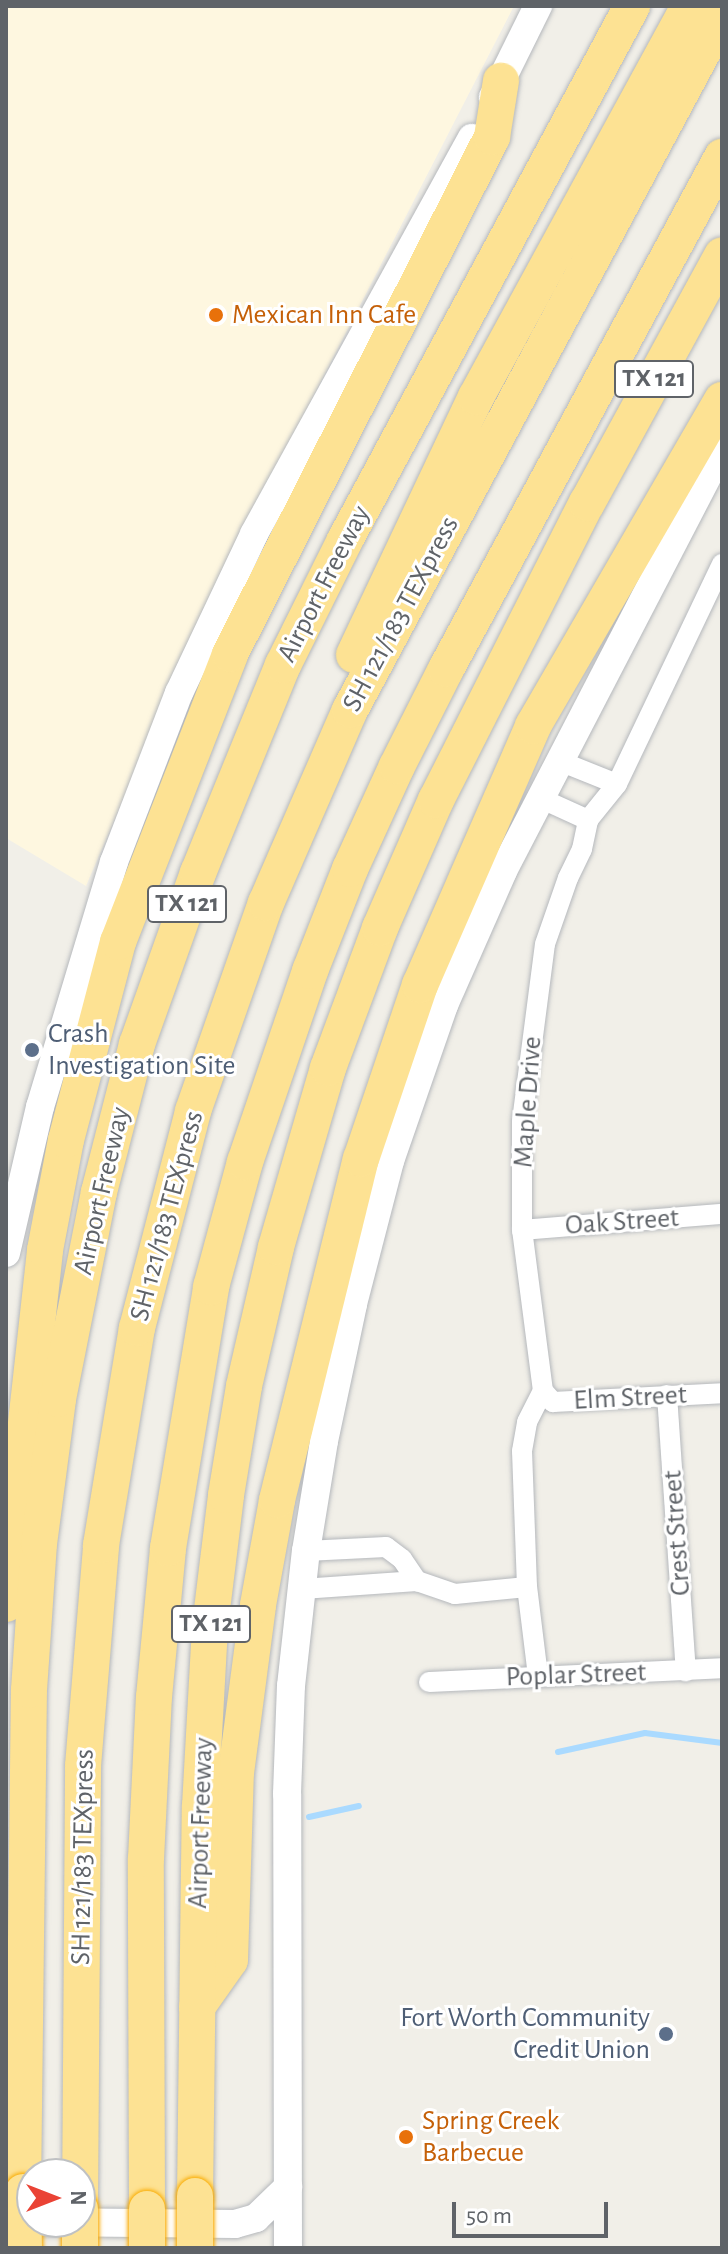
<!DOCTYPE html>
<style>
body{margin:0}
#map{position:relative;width:728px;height:2254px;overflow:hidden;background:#f1efe8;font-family:"Alegreya Sans",sans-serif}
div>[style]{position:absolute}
.commercial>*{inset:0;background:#fef7e0}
.stream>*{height:6px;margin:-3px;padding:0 3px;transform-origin:3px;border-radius:3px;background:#aadaff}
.roads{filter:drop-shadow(0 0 2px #b5b8bc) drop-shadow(0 0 2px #b5b8bc)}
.minor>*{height:20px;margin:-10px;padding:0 10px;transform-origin:10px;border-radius:10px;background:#fff}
.secondary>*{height:28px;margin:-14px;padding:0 14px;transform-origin:14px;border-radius:14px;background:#fff}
.motorway>*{height:36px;margin:-18px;padding:0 18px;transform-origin:18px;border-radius:18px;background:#fde293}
.bridges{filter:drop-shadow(0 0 2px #f9ab00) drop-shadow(0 0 2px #f9ab00)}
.motorway-bridge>*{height:36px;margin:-18px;padding:0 18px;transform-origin:18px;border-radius:18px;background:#fde293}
.dots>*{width:22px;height:22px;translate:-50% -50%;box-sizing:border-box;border:4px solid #fff;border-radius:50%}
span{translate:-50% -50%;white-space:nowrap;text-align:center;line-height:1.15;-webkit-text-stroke:6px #fff;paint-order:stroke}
.shield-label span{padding:2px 6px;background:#fff;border:2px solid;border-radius:6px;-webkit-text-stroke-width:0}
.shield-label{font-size:26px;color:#5f6368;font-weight:700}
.food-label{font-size:28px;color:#c56008}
.left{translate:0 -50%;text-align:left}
.street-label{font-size:28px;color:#5f6368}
.service-label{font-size:28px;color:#4e5e75}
.right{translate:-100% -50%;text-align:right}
.frame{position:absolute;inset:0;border:8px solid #5f6368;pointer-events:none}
.north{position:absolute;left:16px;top:2158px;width:80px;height:80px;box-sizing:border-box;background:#fff;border:2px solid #bfc1c3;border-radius:50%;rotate:90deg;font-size:22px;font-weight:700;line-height:32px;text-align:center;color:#5f6368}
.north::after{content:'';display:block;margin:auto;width:28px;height:36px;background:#ea4335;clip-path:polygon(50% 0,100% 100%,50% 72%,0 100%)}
.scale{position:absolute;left:452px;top:2202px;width:156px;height:36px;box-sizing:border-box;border:4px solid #5f6368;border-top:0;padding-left:10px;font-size:24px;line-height:28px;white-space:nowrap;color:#5f6368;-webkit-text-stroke:6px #fff;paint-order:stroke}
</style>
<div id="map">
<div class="commercial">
<div style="clip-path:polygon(6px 6px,514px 6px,211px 595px,86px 886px,6px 838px)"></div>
</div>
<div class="stream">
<div style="left:558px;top:1752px;width:89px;rotate:-12.3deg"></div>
<div style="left:645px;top:1733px;width:78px;rotate:7.4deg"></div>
<div style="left:309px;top:1817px;width:51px;rotate:-12.4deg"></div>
</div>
<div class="roads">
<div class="minor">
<div style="left:562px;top:762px;width:59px;rotate:21.8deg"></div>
<div style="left:542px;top:799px;width:51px;rotate:24.5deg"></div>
<div style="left:522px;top:1230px;width:201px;rotate:-4.6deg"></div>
<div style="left:543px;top:1391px;width:15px;rotate:48deg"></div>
<div style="left:553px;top:1402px;width:169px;rotate:-3deg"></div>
<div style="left:667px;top:1395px;width:277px;rotate:86.1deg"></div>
<div style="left:306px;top:1551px;width:80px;rotate:-2.9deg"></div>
<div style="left:386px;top:1547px;width:20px;rotate:37deg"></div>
<div style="left:402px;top:1559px;width:27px;rotate:56deg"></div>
<div style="left:417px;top:1581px;width:40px;rotate:18.9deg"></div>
<div style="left:455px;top:1594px;width:72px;rotate:-5.6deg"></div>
<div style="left:302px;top:1589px;width:115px;rotate:-4deg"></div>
<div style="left:538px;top:1676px;width:90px;rotate:-97deg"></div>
<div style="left:527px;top:1587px;width:136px;rotate:-92.1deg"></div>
<div style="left:522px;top:1451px;width:29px;rotate:-80deg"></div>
<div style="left:527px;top:1422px;width:35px;rotate:-63deg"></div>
<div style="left:543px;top:1391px;width:162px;rotate:-97.4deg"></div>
<div style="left:522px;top:1230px;width:109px;rotate:-90deg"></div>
<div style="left:522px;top:1121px;width:178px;rotate:-82.6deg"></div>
<div style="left:545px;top:944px;width:70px;rotate:-70.8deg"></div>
<div style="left:568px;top:878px;width:32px;rotate:-64deg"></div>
<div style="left:582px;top:849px;width:30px;rotate:-78deg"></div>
<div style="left:588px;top:820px;width:46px;rotate:-51.1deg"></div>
<div style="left:617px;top:784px;width:244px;rotate:-64.5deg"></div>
<div style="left:429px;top:1682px;width:293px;rotate:-2.7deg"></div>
</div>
<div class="secondary">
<div style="left:493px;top:97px;width:102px;rotate:-63.7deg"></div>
<div style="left:6px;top:1253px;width:150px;rotate:-76.9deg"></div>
<div style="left:40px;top:1107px;width:256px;rotate:-73.2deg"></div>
<div style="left:114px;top:862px;width:181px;rotate:-69deg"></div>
<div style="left:179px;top:693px;width:176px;rotate:-64.7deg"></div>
<div style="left:254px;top:534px;width:452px;rotate:-61.2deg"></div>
<div style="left:42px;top:2222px;width:193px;rotate:0.6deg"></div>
<div style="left:235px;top:2224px;width:22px;rotate:-16deg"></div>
<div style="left:256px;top:2218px;width:45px;rotate:-44.1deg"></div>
<div style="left:288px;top:2248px;width:454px;rotate:-90.1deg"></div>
<div style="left:287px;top:1794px;width:108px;rotate:-87.9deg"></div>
<div style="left:291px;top:1686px;width:136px;rotate:-83.7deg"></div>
<div style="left:306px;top:1551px;width:111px;rotate:-80.7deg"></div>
<div style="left:324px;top:1441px;width:140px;rotate:-78deg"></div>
<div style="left:353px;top:1304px;width:148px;rotate:-75.5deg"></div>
<div style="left:390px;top:1161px;width:165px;rotate:-70.9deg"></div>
<div style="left:444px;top:1005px;width:146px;rotate:-66.2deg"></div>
<div style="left:503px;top:871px;width:475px;rotate:-62.6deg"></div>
</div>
<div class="motorway">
<div style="left:354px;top:655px;width:285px;rotate:-64.7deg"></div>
<div style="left:476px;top:397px;width:445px;rotate:-61.4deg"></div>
<div style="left:6px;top:1604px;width:356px;rotate:-83.7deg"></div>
<div style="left:45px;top:1250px;width:112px;rotate:-79.2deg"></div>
<div style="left:66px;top:1140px;width:205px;rotate:-75.3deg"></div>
<div style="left:118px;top:942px;width:309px;rotate:-68.7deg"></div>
<div style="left:230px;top:654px;width:580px;rotate:-63.13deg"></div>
<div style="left:492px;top:137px;width:57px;rotate:-80.9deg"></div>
<div style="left:197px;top:2007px;width:57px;rotate:-54.9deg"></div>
<div style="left:230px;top:1960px;width:187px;rotate:-88.2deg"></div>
<div style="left:236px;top:1773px;width:169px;rotate:-82.5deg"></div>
<div style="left:258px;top:1605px;width:107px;rotate:-79.7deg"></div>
<div style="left:277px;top:1500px;width:351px;rotate:-76.2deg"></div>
<div style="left:361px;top:1159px;width:184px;rotate:-71.3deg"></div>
<div style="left:420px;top:985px;width:283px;rotate:-66.4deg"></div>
<div style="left:533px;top:726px;width:377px;rotate:-59.9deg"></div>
<div style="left:23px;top:2192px;width:502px;rotate:-89.32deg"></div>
<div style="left:29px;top:1690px;width:146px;rotate:-86.1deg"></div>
<div style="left:39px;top:1544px;width:146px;rotate:-82.5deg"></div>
<div style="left:58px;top:1399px;width:211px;rotate:-78.8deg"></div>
<div style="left:99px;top:1192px;width:153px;rotate:-75.6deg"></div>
<div style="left:137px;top:1044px;width:182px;rotate:-70.4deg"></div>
<div style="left:198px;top:873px;width:225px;rotate:-67.8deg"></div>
<div style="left:283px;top:665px;width:140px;rotate:-63.6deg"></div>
<div style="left:345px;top:540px;width:606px;rotate:-61.74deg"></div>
<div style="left:195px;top:2196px;width:390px;rotate:-89.3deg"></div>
<div style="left:200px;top:1806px;width:180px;rotate:-86.8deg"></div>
<div style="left:210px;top:1626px;width:132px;rotate:-83deg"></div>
<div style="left:226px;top:1495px;width:110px;rotate:-80.6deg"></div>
<div style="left:244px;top:1386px;width:143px;rotate:-77deg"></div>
<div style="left:276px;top:1247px;width:186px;rotate:-73.8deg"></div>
<div style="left:328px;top:1068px;width:149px;rotate:-69.6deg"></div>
<div style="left:380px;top:928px;width:140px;rotate:-66.4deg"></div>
<div style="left:436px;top:800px;width:333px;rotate:-63.1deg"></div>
<div style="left:587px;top:503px;width:282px;rotate:-61.4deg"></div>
<div style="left:80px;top:2209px;width:443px;rotate:-89.6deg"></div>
<div style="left:83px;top:1766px;width:222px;rotate:-85.3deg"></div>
<div style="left:101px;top:1545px;width:220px;rotate:-80.6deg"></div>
<div style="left:137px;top:1328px;width:224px;rotate:-75.5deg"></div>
<div style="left:193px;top:1111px;width:220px;rotate:-70.7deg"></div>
<div style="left:266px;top:903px;width:210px;rotate:-66.5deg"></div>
<div style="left:350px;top:710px;width:787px;rotate:-61.81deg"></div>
<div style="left:147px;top:2209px;width:350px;rotate:-90.2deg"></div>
<div style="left:146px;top:1859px;width:162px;rotate:-87.2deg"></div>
<div style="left:154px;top:1697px;width:150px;rotate:-84.6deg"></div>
<div style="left:168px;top:1548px;width:265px;rotate:-80.6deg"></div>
<div style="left:211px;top:1287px;width:130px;rotate:-74.8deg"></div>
<div style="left:245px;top:1162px;width:202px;rotate:-71.2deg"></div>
<div style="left:310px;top:971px;width:110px;rotate:-68.6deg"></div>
<div style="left:350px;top:869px;width:113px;rotate:-65.5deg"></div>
<div style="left:397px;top:766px;width:109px;rotate:-63.2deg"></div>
<div style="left:446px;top:669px;width:582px;rotate:-61.67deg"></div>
</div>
</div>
<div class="bridges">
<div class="motorway-bridge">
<div style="left:23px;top:2192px;width:56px;rotate:89deg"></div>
<div style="left:147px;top:2209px;width:39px;rotate:90deg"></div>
<div style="left:80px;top:2248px;width:39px;rotate:-90deg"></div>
<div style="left:195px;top:2248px;width:52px;rotate:-90deg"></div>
</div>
</div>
<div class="dots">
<div style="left:216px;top:315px;background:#e8710a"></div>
<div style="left:32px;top:1050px;background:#5c6f8a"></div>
<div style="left:666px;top:2034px;background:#5c6f8a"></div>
<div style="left:406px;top:2137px;background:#e8710a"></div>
</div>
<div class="shield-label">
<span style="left:654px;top:379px">TX 121</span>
<span style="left:187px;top:904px">TX 121</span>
<span style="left:211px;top:1624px">TX 121</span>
</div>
<div class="food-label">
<span class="left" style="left:232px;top:315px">Mexican Inn Cafe</span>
<span class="left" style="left:422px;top:2137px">Spring Creek<br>Barbecue</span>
</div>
<div class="street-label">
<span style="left:324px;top:584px;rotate:-63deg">Airport Freeway</span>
<span style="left:401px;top:614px;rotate:-62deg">SH 121/183 TEXpress</span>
<span style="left:528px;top:1102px;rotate:-86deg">Maple Drive</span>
<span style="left:102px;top:1191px;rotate:-77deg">Airport Freeway</span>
<span style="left:167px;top:1216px;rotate:-75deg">SH 121/183 TEXpress</span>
<span style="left:622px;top:1222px;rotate:-4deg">Oak Street</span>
<span style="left:630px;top:1398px;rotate:-3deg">Elm Street</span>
<span style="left:677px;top:1533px;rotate:-94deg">Crest Street</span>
<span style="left:576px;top:1675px;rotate:-2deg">Poplar Street</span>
<span style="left:201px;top:1823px;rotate:-88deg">Airport Freeway</span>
<span style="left:83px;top:1857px;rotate:-89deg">SH 121/183 TEXpress</span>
</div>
<div class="service-label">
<span class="left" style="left:48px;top:1050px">Crash<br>Investigation Site</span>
<span class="right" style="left:650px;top:2034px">Fort Worth Community<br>Credit Union</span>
</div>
<div class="frame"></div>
<div class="north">N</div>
<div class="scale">50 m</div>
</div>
